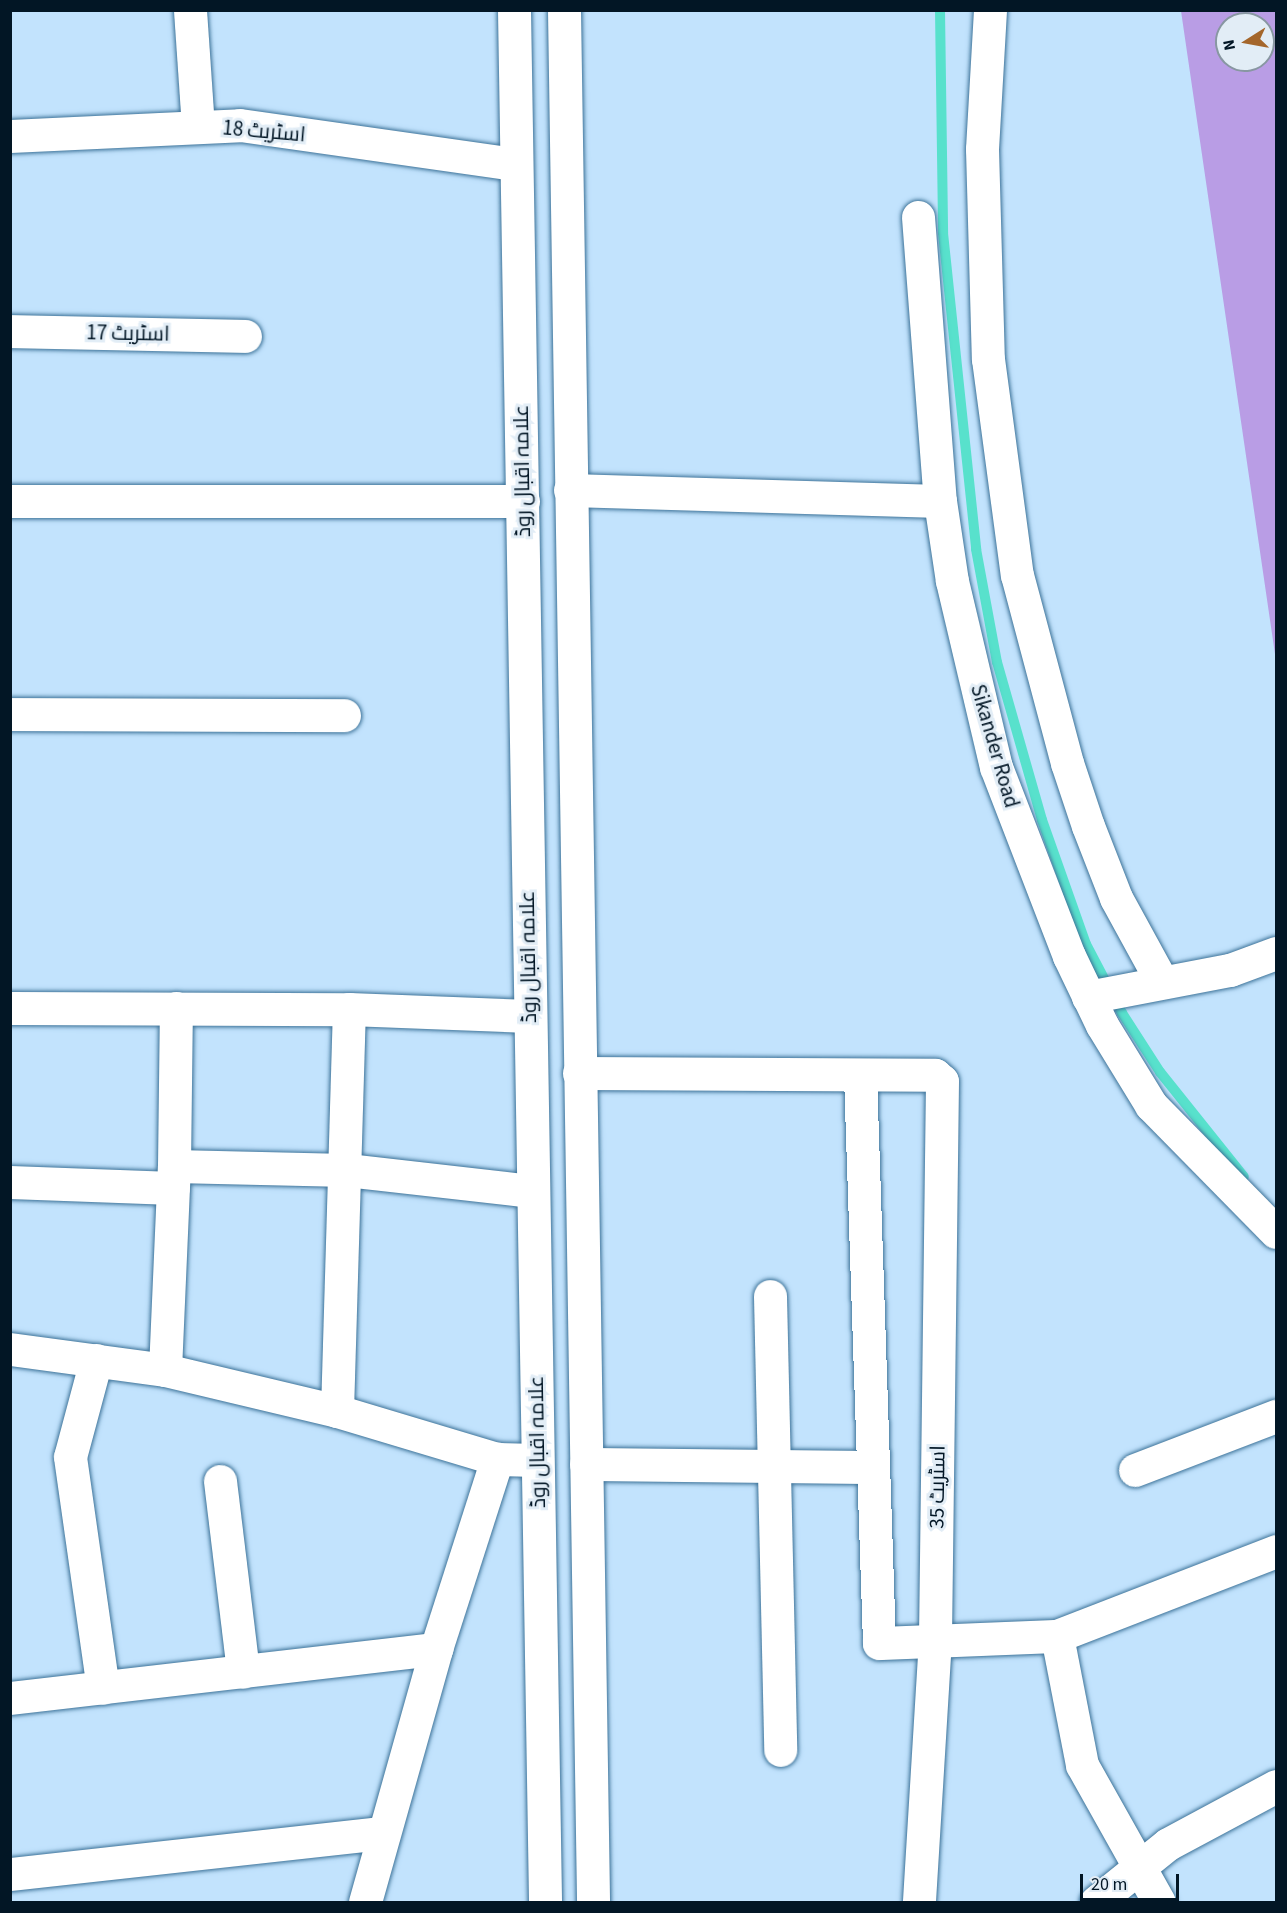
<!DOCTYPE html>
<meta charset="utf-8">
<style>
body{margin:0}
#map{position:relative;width:1287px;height:1913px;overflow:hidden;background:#c2e3fd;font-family:"Source Sans 3",Cairo,sans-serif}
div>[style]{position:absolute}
.green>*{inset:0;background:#b99de5}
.stream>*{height:10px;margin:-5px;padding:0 5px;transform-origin:5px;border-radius:5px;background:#58e1cc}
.roads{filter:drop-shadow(0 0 2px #3d7399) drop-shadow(0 0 2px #3d7399)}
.minor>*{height:33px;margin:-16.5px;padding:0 16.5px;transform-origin:16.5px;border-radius:16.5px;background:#fff}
.major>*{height:33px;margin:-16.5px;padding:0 16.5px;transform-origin:16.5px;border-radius:16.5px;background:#fff}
span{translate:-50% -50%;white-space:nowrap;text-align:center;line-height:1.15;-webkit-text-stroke:6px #e2edf6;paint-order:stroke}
.street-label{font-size:21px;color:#021625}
.frame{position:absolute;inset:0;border:12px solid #021625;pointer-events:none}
.north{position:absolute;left:1215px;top:12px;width:60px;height:60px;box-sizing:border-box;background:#e2edf6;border:2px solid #8897a2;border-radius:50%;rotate:259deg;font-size:16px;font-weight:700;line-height:24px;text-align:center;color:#021625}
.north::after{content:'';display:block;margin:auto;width:21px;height:27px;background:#a4662b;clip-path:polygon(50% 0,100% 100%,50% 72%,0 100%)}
.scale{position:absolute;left:1080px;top:1874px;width:99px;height:27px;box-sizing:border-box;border:3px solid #021625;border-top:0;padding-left:8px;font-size:18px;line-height:21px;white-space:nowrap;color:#021625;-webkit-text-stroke:4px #e2edf6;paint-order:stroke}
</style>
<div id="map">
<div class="green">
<div style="clip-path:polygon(evenodd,1181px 11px,1276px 11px,1276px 661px,1181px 11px,1227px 24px,1263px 24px,1263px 60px,1227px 60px,1227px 24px)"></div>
</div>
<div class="stream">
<div style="left:940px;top:10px;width:223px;rotate:89.2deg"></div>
<div style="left:943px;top:233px;width:318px;rotate:84deg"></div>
<div style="left:976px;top:549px;width:115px;rotate:79.5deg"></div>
<div style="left:997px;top:662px;width:164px;rotate:74.1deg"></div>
<div style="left:1042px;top:820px;width:132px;rotate:70.5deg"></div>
<div style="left:1086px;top:944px;width:78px;rotate:62.4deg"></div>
<div style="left:1122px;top:1013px;width:70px;rotate:57.2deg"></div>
<div style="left:1160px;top:1072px;width:134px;rotate:51.3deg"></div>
</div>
<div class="roads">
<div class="minor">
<div style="left:190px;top:10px;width:117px;rotate:86.1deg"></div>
<div style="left:990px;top:10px;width:139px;rotate:93.3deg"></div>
<div style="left:982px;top:149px;width:210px;rotate:88.4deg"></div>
<div style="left:988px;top:359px;width:218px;rotate:82.4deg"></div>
<div style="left:1017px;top:575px;width:195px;rotate:75.1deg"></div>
<div style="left:1067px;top:763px;width:66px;rotate:71.6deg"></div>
<div style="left:1088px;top:826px;width:77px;rotate:68.7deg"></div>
<div style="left:1116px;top:898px;width:96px;rotate:61.3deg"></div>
<div style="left:10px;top:136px;width:230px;rotate:-2.7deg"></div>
<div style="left:240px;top:125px;width:278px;rotate:8.1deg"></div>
<div style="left:918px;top:217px;width:285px;rotate:85.6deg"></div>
<div style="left:940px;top:501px;width:81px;rotate:81.5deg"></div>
<div style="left:952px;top:581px;width:191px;rotate:76.7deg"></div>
<div style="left:996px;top:767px;width:203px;rotate:68.9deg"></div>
<div style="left:1069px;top:956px;width:76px;rotate:64.4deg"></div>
<div style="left:1102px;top:1025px;width:94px;rotate:58.5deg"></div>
<div style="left:1151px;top:1105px;width:178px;rotate:45.5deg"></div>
<div style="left:10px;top:331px;width:235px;rotate:1.2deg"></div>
<div style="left:570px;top:490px;width:370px;rotate:1.7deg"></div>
<div style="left:10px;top:501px;width:513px"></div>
<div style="left:10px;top:714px;width:334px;rotate:0.2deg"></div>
<div style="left:1088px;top:997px;width:145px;rotate:-10.8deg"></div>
<div style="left:1230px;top:970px;width:49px;rotate:-20.3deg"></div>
<div style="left:10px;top:1008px;width:339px;rotate:0.2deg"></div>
<div style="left:349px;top:1009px;width:180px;rotate:2.2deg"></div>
<div style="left:579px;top:1073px;width:356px;rotate:0.3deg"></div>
<div style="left:935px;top:1075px;width:9px;rotate:41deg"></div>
<div style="left:942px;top:1081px;width:558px;rotate:90.72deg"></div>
<div style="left:935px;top:1639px;width:263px;rotate:93.5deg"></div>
<div style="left:860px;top:1076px;width:567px;rotate:88.08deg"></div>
<div style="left:879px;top:1643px;width:178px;rotate:-2.3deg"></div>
<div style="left:1057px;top:1636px;width:235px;rotate:-21.2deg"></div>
<div style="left:174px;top:1166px;width:173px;rotate:1.3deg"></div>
<div style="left:347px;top:1170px;width:186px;rotate:6.5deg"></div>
<div style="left:10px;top:1182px;width:163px;rotate:2.1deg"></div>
<div style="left:770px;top:1296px;width:454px;rotate:88.7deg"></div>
<div style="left:10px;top:1349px;width:156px;rotate:7.7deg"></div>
<div style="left:165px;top:1370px;width:177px;rotate:13.4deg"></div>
<div style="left:337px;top:1411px;width:167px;rotate:16.7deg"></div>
<div style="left:497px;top:1459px;width:40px;rotate:1.4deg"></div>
<div style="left:96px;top:1360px;width:100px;rotate:105deg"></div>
<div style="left:70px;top:1457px;width:233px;rotate:81.9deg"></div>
<div style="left:165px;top:1370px;width:204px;rotate:-87.5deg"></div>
<div style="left:174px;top:1166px;width:158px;rotate:-89.3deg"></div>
<div style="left:337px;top:1411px;width:402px;rotate:-88.3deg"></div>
<div style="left:586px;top:1464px;width:287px;rotate:0.6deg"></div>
<div style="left:1135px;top:1470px;width:151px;rotate:-21deg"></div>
<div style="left:220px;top:1481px;width:192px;rotate:83.1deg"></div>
<div style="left:1057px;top:1636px;width:131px;rotate:79deg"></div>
<div style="left:1082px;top:1765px;width:157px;rotate:60.7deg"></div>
<div style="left:10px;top:1698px;width:429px;rotate:-6.6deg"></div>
<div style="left:10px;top:1874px;width:373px;rotate:-6.3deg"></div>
<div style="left:365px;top:1902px;width:263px;rotate:-74.3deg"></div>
<div style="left:436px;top:1649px;width:200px;rotate:-72.2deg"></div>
<div style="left:1096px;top:1902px;width:92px;rotate:-38.9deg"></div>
<div style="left:1168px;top:1844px;width:123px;rotate:-28.2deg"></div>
</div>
<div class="major">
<div style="left:514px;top:10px;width:1892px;rotate:89.06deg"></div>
<div style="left:564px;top:10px;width:1892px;rotate:89.12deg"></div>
</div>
</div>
<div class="street-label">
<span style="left:264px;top:131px;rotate:5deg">اسٹریٹ 18</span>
<span style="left:128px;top:333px;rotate:1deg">اسٹریٹ 17</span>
<span style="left:522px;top:471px;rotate:-91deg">علامہ اقبال روڈ</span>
<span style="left:995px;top:746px;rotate:74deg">Sikander Road</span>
<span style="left:528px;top:957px;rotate:-91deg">علامہ اقبال روڈ</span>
<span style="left:537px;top:1442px;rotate:-91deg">علامہ اقبال روڈ</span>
<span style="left:937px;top:1487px;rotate:-89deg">اسٹریٹ 35</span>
</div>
<div class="frame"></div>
<div class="north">N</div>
<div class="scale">20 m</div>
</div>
